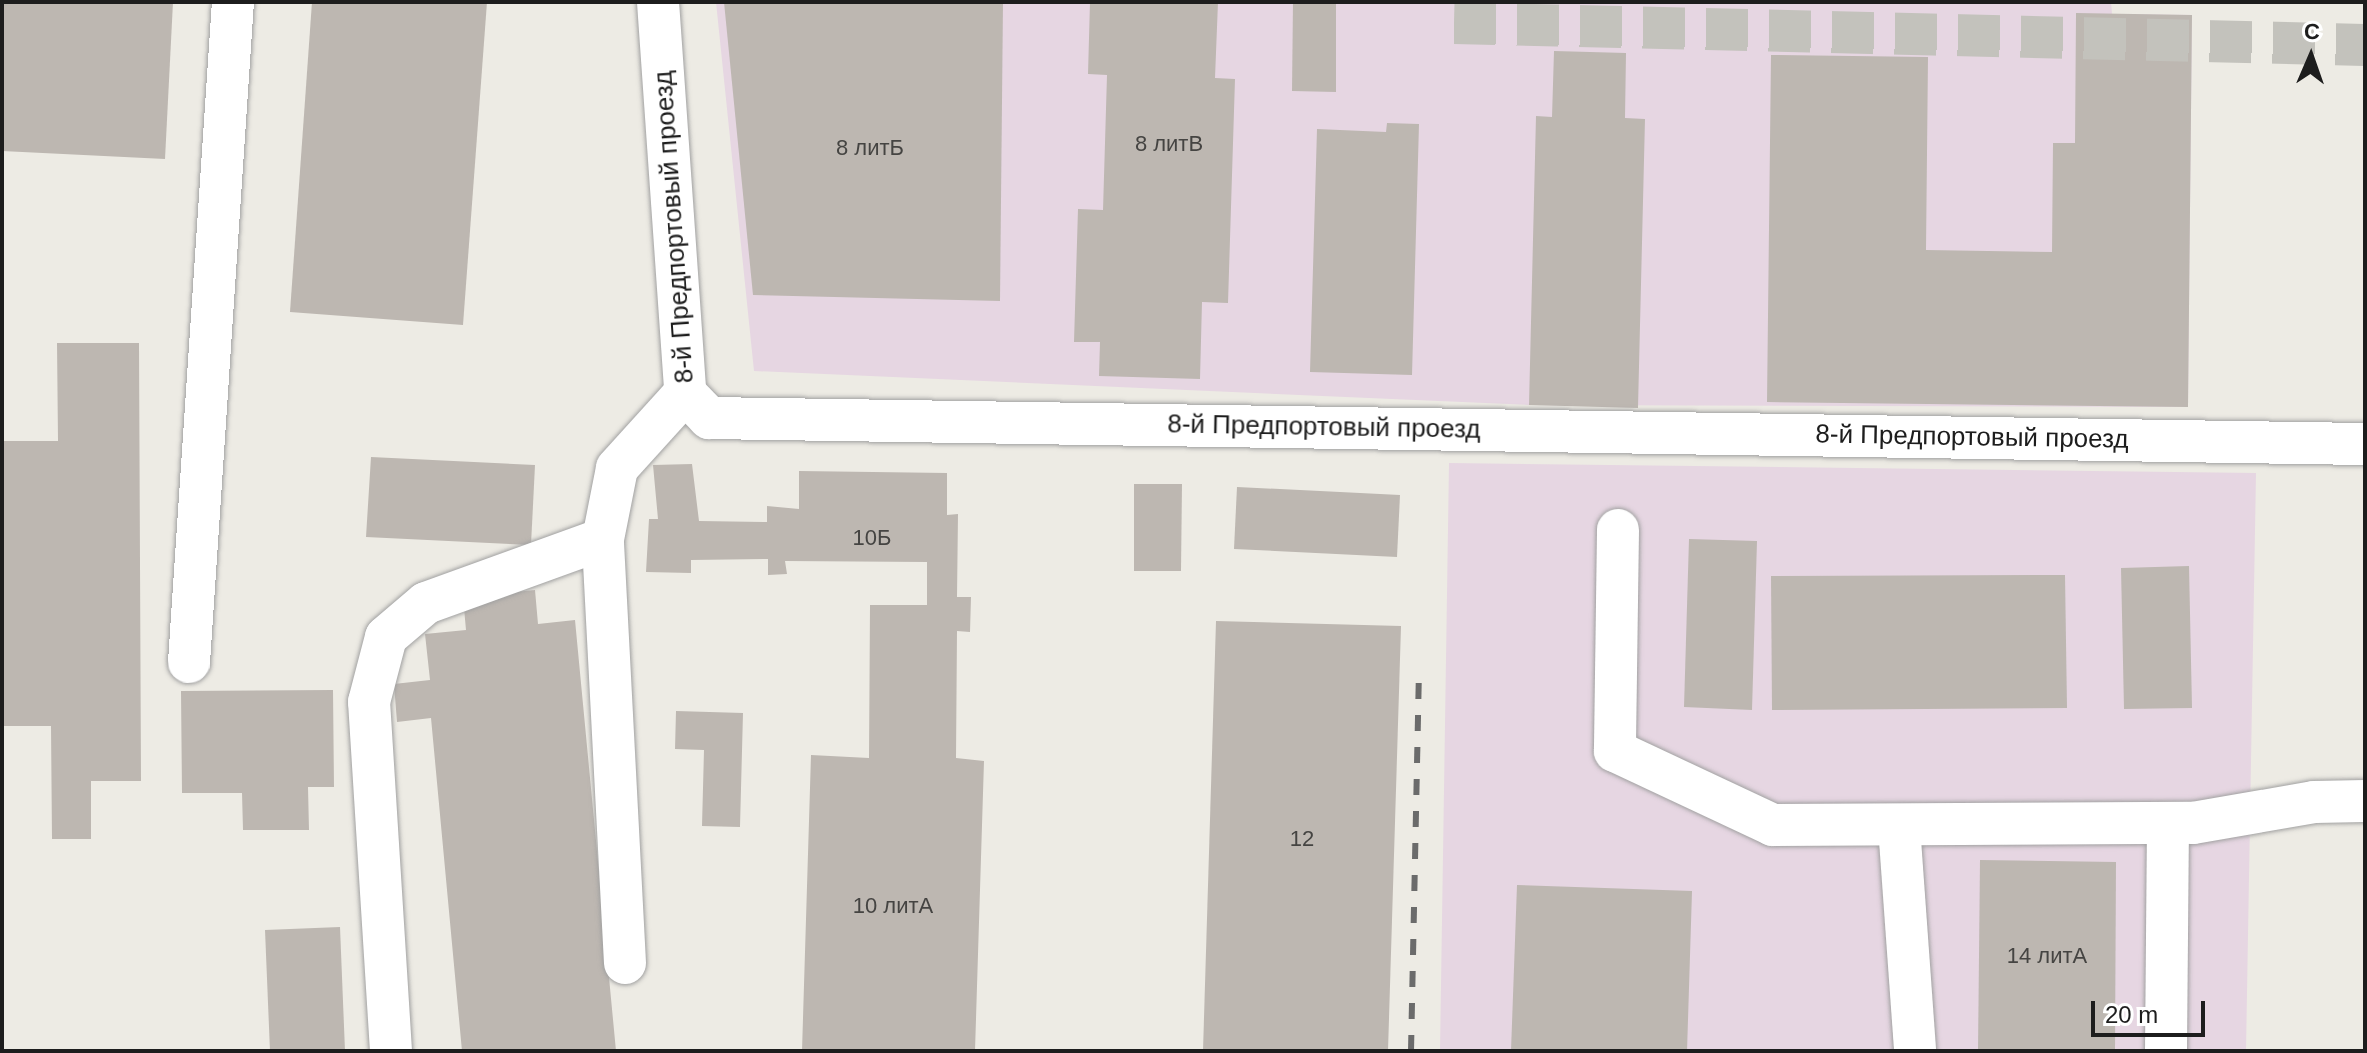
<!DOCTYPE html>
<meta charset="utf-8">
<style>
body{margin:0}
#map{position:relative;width:2367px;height:1053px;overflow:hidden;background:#edebe4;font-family:Arial,sans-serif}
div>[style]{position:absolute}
.industrial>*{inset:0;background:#e6d6e2}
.building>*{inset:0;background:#bdb7b1}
.minor-tunnel>*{height:42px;margin-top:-21px;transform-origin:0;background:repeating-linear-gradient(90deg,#c3c2bc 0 42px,transparent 0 63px)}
.roads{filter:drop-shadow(0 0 2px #a1a1a1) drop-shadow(0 0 2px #a1a1a1)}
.minor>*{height:42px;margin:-21px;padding:0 21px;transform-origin:21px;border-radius:21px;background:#fff}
.rail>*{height:6px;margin-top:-3px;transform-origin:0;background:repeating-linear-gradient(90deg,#6b6b6b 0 16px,transparent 0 32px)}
span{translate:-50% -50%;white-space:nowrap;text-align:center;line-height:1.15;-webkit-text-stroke:7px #fff;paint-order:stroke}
.number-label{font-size:22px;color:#454442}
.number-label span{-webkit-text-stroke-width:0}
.street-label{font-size:26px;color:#1d1d1d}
.frame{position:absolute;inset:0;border:4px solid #1d1d1d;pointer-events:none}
.north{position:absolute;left:2271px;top:16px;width:80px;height:80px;-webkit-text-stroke:6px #fff;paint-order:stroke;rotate:2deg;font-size:22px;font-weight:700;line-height:32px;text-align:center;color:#1d1d1d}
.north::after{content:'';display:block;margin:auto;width:28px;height:36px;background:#1d1d1d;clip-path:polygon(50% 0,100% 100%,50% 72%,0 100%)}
.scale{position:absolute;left:2091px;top:1001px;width:114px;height:36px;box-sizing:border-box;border:4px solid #1d1d1d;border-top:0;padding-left:10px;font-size:24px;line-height:28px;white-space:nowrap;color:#1d1d1d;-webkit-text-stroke:6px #fff;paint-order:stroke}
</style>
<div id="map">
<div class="industrial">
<div style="clip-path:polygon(716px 2px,2111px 2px,2112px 14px,2192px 15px,2188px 407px,1529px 405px,754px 371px)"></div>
<div style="clip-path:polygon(1449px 463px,2256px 473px,2246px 1051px,1440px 1051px)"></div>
</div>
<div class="building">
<div style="clip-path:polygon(3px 2px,173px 2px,165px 159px,2px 151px)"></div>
<div style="clip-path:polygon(312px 2px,487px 2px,463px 325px,290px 312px)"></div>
<div style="clip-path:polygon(724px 2px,1003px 2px,1000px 301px,753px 295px)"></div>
<div style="clip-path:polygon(1090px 2px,1218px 2px,1215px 78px,1235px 79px,1228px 303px,1202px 302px,1200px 379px,1099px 376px,1100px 342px,1074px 342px,1078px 209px,1103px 210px,1107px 75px,1088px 74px)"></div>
<div style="clip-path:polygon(1293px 2px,1336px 2px,1336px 92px,1292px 91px)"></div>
<div style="clip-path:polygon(2076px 13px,2192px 15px,2188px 407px,1767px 402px,1771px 55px,1928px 57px,1926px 250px,2052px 252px,2053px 143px,2075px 143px)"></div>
<div style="clip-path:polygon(1554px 51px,1626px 53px,1625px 118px,1645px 119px,1638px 408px,1529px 405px,1536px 116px,1552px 117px)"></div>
<div style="clip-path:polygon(1387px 123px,1419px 124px,1412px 375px,1310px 372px,1317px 129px,1386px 132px)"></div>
<div style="clip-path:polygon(57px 343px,139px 343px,141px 781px,91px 781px,91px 839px,52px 839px,51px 726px,2px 726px,2px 441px,58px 441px)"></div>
<div style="clip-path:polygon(371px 457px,535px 465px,531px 545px,366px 537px)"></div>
<div style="clip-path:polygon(692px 464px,699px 521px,767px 522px,767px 506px,799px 509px,799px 471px,947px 473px,947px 515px,958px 514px,957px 597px,971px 597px,970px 632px,957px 631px,956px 758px,984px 761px,975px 1051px,802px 1051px,811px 755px,869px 758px,870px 605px,927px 605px,927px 562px,785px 561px,787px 574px,768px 575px,768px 559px,691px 560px,691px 573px,646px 572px,649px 519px,658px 519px,653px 465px)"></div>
<div style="clip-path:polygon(1134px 484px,1182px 484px,1181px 571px,1134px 571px)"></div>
<div style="clip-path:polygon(1237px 487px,1400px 495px,1397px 557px,1234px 549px)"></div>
<div style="clip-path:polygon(1689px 539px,1757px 541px,1752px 710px,1684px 707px)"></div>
<div style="clip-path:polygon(2189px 566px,2192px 708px,2124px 709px,2121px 568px)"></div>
<div style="clip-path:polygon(2065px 575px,2067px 708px,1772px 710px,1771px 576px)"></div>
<div style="clip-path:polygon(535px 590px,538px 624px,575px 620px,616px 1051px,462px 1051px,431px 718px,397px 722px,394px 684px,430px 680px,425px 634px,466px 630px,463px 597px)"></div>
<div style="clip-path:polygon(1216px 621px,1401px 626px,1388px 1051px,1203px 1051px)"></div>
<div style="clip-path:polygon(333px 690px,334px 787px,308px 787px,309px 830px,243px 830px,242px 793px,182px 793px,181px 691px)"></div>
<div style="clip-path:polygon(676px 711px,743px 713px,740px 827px,702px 826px,704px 750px,675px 749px)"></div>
<div style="clip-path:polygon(1980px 860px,2116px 862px,2115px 1051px,1978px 1051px)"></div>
<div style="clip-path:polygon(1517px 885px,1692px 891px,1687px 1051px,1511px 1051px)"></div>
<div style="clip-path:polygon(340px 927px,345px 1051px,270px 1051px,265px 930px)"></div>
</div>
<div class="minor-tunnel">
<div style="left:1454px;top:23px;width:911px;rotate:1.38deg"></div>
</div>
<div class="roads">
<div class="minor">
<div style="left:658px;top:2px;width:392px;rotate:86deg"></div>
<div style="left:685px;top:393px;width:35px;rotate:46deg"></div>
<div style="left:709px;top:418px;width:1656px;rotate:0.9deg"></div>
<div style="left:1618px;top:530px;width:221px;rotate:90.8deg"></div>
<div style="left:1615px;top:751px;width:174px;rotate:25.1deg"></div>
<div style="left:1773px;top:825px;width:420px;rotate:-0.3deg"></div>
<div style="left:2193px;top:823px;width:123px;rotate:-9.8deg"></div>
<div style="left:2314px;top:802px;width:51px;rotate:-1.1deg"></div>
<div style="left:189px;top:662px;width:661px;rotate:-86.19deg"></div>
<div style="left:1899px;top:826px;width:226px;rotate:85.9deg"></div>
<div style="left:625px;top:963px;width:425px;rotate:-93deg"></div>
<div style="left:603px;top:539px;width:72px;rotate:-78.8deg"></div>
<div style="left:617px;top:468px;width:101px;rotate:-47.8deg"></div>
<div style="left:391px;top:1051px;width:350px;rotate:-93.6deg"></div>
<div style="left:369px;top:702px;width:67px;rotate:-75.3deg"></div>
<div style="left:386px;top:637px;width:52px;rotate:-40.4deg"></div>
<div style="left:426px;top:603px;width:188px;rotate:-19.9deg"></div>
<div style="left:2166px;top:1051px;width:227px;rotate:-89.5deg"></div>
</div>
</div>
<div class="rail">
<div style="left:1411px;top:1051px;width:378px;rotate:-88.8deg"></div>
</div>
<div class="number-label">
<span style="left:1169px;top:144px">8 литВ</span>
<span style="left:870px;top:148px">8 литБ</span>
<span style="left:872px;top:538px">10Б</span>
<span style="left:1302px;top:839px">12</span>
<span style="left:893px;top:906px">10 литА</span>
<span style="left:2047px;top:956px">14 литА</span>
</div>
<div class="street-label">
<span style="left:674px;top:227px;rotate:-94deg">8-й Предпортовый проезд</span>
<span style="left:1324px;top:427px;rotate:1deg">8-й Предпортовый проезд</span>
<span style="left:1972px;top:437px;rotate:1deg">8-й Предпортовый проезд</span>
</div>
<div class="frame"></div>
<div class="north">С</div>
<div class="scale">20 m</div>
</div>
